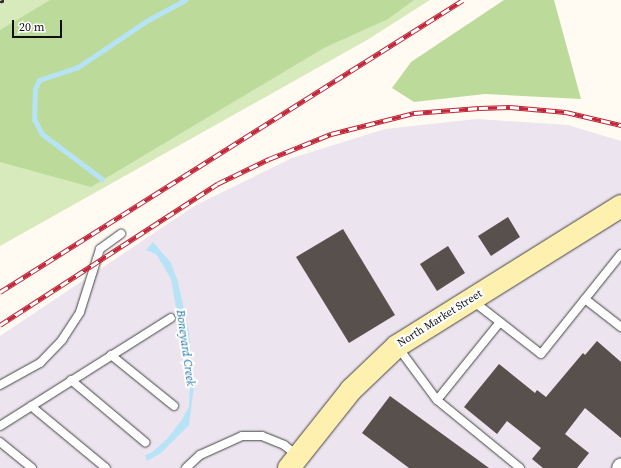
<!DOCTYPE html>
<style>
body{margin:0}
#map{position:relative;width:621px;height:468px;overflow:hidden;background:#fffbf2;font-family:"Source Serif 4",serif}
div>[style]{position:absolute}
.industrial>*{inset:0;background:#ece4ee}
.green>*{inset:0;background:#d7eabb}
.forest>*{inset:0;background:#bcdb9a}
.water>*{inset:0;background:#b7e3f6}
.stream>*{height:5px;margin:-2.5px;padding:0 2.5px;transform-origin:2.5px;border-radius:2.5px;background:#b7e3f6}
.building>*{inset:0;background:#58504c}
.path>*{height:2.5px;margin-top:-1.25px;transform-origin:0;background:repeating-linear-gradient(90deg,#323232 0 4px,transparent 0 6px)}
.roads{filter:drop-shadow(0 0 1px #434343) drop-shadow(0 0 1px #434343)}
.lane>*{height:8px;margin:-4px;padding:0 4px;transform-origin:4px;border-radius:4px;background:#fff}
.street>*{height:17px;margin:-8.5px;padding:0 8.5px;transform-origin:8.5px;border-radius:8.5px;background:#fff}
.secondary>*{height:22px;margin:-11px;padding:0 11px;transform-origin:11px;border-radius:11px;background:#fef0ae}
.rail>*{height:4.5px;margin-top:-2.25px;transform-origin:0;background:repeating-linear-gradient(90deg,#fff 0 9px,#c12739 0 18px);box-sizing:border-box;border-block:1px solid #c12739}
span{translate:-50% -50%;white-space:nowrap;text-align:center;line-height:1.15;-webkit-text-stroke:4px #fff;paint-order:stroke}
.street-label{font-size:11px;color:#101010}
.water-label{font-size:12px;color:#1870a3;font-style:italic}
.scale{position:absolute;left:12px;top:20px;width:50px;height:18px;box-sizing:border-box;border:2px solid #101010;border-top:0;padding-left:5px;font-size:12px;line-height:14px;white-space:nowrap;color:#101010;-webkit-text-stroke:3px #fff;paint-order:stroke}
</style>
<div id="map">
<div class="industrial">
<div style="clip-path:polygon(477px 119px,568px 125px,621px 141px,621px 468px,0 468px,0 336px,196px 205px,292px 158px,385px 129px)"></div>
</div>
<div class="green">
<div style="clip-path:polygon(0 0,430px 0,367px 40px,0 246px)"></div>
</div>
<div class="forest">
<div style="clip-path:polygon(50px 0,414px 0,388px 19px,324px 48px,91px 187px,0 162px,0 30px)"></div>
<div style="clip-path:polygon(504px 0,554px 0,581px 99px,485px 94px,414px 102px,392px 88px,411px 62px)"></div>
</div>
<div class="water">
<div style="clip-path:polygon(153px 242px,171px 263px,178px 282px,189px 333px,194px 386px,189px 425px,161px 453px,147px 461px,145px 455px,151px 453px,167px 439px,181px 421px,189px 407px,190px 386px,171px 279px,157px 255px,146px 250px)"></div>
</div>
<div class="stream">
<div style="left:102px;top:179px;width:75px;rotate:-143.1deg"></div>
<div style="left:42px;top:134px;width:17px;rotate:-118deg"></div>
<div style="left:34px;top:119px;width:30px;rotate:-88deg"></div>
<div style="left:35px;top:89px;width:10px;rotate:-66deg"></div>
<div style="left:39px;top:80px;width:41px;rotate:-18.4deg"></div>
<div style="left:78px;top:67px;width:84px;rotate:-33.9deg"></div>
<div style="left:148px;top:20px;width:42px;rotate:-28.4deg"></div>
</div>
<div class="building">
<div style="clip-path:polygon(508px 217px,520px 237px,491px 256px,478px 236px)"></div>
<div style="clip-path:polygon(343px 229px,395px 315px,349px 343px,296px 257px)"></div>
<div style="clip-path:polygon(448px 246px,465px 273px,437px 291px,420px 264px)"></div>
<div style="clip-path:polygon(597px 341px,621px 362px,621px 438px,585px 408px,565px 434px,589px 453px,577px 468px,543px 468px,532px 459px,541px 448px,507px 421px,497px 434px,464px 407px,499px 364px,535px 393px,537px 390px,546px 397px,583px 353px,585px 355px)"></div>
<div style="clip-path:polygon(390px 396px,489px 468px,409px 468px,362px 433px)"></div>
</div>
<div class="path">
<div style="left:0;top:2px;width:5px;rotate:-22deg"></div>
</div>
<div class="roads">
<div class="lane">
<div style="left:585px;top:299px;width:46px;rotate:37.9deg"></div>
<div style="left:473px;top:301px;width:86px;rotate:37.9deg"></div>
<div style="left:541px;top:354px;width:128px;rotate:-51.3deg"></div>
<div style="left:500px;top:322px;width:100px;rotate:128.9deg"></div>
<div style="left:437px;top:400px;width:107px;rotate:39.3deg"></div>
<div style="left:397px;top:346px;width:67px;rotate:53.5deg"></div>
<div style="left:111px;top:355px;width:81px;rotate:39deg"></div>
<div style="left:71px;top:380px;width:97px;rotate:40deg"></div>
<div style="left:0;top:385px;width:46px;rotate:-28.8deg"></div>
<div style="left:40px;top:363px;width:32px;rotate:-46deg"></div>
<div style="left:62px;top:340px;width:33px;rotate:-57deg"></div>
<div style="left:80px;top:312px;width:66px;rotate:-72.4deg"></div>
<div style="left:100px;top:249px;width:26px;rotate:-36deg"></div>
<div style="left:31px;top:406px;width:97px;rotate:39.6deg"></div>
<div style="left:0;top:426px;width:202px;rotate:-32.3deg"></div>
<div style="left:0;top:442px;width:41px;rotate:39.1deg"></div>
<div style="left:186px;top:468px;width:19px;rotate:-43deg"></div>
<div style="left:200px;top:455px;width:46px;rotate:-24.3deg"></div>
<div style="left:242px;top:436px;width:20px"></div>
<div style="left:262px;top:436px;width:24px;rotate:22deg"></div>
<div style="left:284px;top:445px;width:18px;rotate:38deg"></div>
</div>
<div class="street">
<div style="left:620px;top:468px;width:2px;rotate:-63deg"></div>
</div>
<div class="secondary">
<div style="left:289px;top:468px;width:100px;rotate:-51.5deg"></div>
<div style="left:351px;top:390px;width:64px;rotate:-43.7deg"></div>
<div style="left:397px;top:346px;width:264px;rotate:-32deg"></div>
</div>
</div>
<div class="rail">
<div style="left:0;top:292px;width:547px;rotate:-32.24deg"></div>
<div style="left:0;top:325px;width:259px;rotate:-33deg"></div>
<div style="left:217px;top:184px;width:58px;rotate:-25.7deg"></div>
<div style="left:269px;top:159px;width:67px;rotate:-22deg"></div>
<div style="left:331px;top:134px;width:86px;rotate:-14.2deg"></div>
<div style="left:414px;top:113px;width:65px;rotate:-4.4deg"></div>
<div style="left:479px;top:108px;width:31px;rotate:-2deg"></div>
<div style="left:510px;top:107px;width:56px;rotate:5.1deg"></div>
<div style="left:566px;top:112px;width:57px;rotate:13.3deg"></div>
</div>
<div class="street-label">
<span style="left:440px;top:319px;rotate:-32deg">North Market Street</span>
</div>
<div class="water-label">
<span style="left:185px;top:348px;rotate:82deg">Boneyard Creek</span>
</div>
<div class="scale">20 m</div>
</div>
